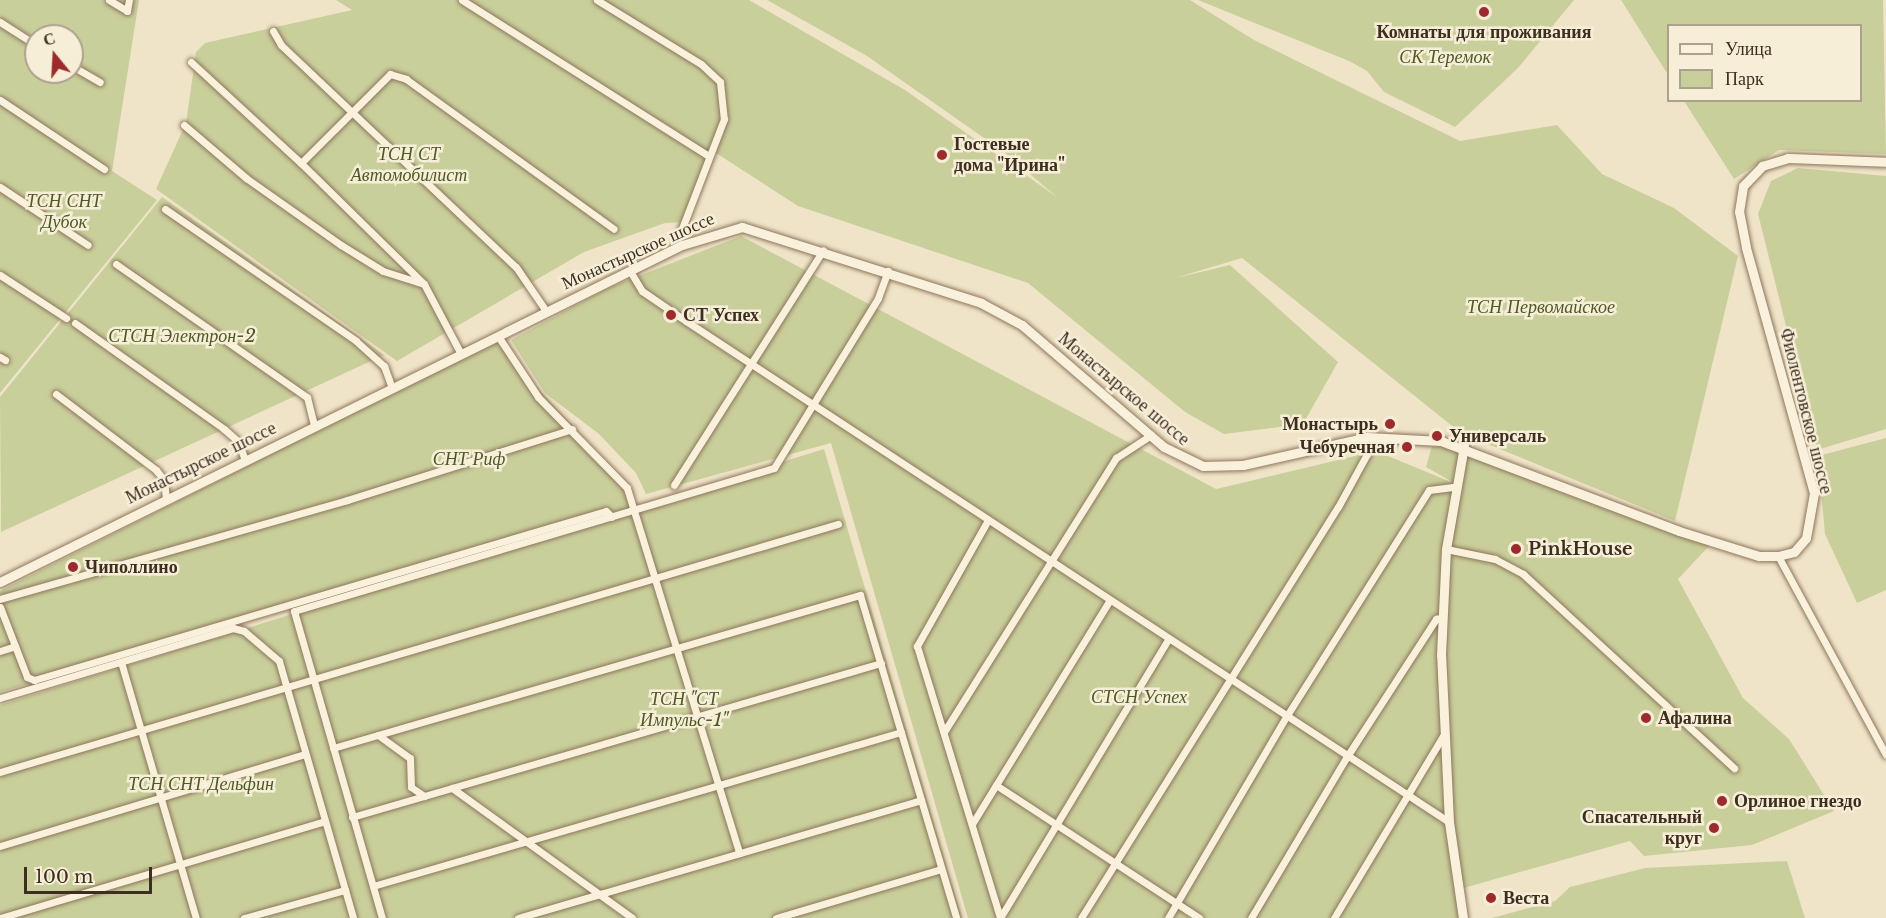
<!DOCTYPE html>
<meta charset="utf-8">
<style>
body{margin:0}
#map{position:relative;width:1886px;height:918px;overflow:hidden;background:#f0e4c8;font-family:"Libre Baskerville",serif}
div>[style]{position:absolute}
.green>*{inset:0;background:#c9cf9b}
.roads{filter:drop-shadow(0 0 2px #8d765c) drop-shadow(0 0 2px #8d765c)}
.street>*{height:7px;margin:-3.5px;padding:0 3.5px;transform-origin:3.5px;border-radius:3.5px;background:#faf1dc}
.secondary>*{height:9px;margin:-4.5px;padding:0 4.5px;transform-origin:4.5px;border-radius:4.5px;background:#faf1dc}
.dots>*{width:16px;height:16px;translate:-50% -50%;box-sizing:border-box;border:3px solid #f7eed8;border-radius:50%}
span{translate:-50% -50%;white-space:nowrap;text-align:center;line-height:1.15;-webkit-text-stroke:5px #f7eed8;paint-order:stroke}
.poi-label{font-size:18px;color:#3d2e20;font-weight:700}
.left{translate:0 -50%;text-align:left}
.right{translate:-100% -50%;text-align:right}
.park-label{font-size:18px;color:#4d5a26;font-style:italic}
.street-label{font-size:18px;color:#3d2e20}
.legend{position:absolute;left:1667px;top:24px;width:195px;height:78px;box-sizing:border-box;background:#f7eed8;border:2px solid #ada18e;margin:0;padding:8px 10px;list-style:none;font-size:18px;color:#3d2e20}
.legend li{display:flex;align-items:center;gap:12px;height:30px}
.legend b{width:30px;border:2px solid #ada18e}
.north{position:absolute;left:24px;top:24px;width:60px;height:60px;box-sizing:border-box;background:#f7eed8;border:2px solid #ada18e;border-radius:50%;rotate:342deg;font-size:16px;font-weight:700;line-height:24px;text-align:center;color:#3d2e20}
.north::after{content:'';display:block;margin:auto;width:21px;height:27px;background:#9e2a2b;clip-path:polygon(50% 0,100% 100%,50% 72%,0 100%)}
.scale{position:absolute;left:24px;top:867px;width:128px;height:27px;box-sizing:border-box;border:3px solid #3d2e20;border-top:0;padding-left:8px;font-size:18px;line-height:21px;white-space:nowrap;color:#3d2e20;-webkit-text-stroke:4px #f7eed8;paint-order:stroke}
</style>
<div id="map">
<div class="green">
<div style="clip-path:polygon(evenodd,0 0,139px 0,112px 171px,157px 200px,0 393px,0 0,36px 36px,72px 36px,72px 72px,36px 72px,36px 36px)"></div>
<div style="clip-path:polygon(336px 0,749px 0,905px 90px,1057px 197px,1004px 152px,867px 56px,767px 0,1190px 0,1254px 40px,1460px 141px,1557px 125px,1602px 174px,1674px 208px,1738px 256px,1675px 521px,1461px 433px,1242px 258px,1175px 278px,1230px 265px,1338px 362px,1303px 424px,1224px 434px,1185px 412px,1028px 283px,798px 206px,716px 153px,687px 222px,665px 223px,584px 252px,397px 361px,156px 189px,186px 123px,196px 52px,205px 43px,352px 10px)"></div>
<div style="clip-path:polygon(1198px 0,1574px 0,1518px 68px,1455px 127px,1384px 92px,1367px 71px,1349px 61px)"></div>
<div style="clip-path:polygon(1621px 0,1883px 0,1886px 154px,1779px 150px,1734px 179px,1684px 101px,1860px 100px,1860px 26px,1668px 26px,1668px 75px)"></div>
<div style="clip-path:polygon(1798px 168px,1886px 176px,1886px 429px,1817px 450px,1758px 214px,1771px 181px)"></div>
<div style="clip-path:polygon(162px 197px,384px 355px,1px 532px,0 397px)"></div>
<div style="clip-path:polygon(741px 236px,1216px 489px,1376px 451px,1458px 485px,1426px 467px,1432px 446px,1457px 446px,1710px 545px,1678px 579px,1743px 698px,1789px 739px,1834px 811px,1752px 845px,1644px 856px,1630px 841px,1460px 889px,1450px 821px,1448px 570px,1449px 827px,1461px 918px,968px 918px,831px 443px,646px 494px,636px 473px,599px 434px,545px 393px,511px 340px,608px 288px)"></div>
<div style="clip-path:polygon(495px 341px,626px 485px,633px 507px,0 692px,0 591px)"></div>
<div style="clip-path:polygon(1886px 438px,1886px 590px,1857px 603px,1825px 534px,1818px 456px)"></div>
<div style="clip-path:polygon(824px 449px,962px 918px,0 918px,0 705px)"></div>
<div style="clip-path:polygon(1787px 861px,1805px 918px,1492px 918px,1555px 901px,1570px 887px,1645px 868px)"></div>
</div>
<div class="roads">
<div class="street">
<div style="left:109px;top:0;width:21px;rotate:31deg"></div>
<div style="left:127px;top:11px;width:11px;rotate:-80deg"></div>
<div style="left:462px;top:0;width:290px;rotate:32.3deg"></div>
<div style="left:597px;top:0;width:122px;rotate:31.6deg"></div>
<div style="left:701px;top:64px;width:26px;rotate:43deg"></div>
<div style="left:720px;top:82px;width:37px;rotate:84deg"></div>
<div style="left:724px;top:119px;width:120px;rotate:111deg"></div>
<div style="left:0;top:22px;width:43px;rotate:32.6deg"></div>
<div style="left:273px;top:31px;width:16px;rotate:60deg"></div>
<div style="left:281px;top:45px;width:323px;rotate:43.4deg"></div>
<div style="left:516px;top:267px;width:53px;rotate:55.7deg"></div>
<div style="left:191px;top:62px;width:149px;rotate:42.6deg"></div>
<div style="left:72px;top:66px;width:32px;rotate:30deg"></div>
<div style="left:0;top:100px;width:125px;rotate:33.6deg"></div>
<div style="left:184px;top:125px;width:82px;rotate:40.5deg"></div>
<div style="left:246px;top:178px;width:116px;rotate:35.2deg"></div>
<div style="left:341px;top:245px;width:49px;rotate:31.8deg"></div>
<div style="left:383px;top:271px;width:43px;rotate:17.6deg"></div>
<div style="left:0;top:187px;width:105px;rotate:33.4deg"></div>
<div style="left:165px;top:209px;width:232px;rotate:34.6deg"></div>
<div style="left:356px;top:341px;width:38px;rotate:42deg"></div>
<div style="left:384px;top:366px;width:23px;rotate:70deg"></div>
<div style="left:116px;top:264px;width:233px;rotate:34.9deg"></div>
<div style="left:307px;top:397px;width:30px;rotate:76deg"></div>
<div style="left:630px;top:271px;width:23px;rotate:59deg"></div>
<div style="left:642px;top:291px;width:53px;rotate:34.3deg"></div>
<div style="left:686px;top:321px;width:913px;rotate:33.29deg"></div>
<div style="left:0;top:275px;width:79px;rotate:33.1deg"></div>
<div style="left:75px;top:323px;width:183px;rotate:35.4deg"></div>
<div style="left:224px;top:429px;width:18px;rotate:41deg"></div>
<div style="left:238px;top:441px;width:20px;rotate:70deg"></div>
<div style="left:498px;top:336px;width:73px;rotate:56.7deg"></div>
<div style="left:538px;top:397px;width:127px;rotate:45.6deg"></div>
<div style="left:627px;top:488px;width:382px;rotate:72.9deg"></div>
<div style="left:461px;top:354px;width:79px;rotate:-117.9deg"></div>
<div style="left:424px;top:284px;width:173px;rotate:-135.5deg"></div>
<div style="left:301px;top:163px;width:126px;rotate:-45deg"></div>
<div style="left:390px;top:74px;width:17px;rotate:17deg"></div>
<div style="left:406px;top:79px;width:256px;rotate:35.8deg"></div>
<div style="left:0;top:357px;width:6px;rotate:31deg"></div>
<div style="left:56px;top:394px;width:126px;rotate:37.2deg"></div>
<div style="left:156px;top:470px;width:13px;rotate:51deg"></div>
<div style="left:164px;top:480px;width:18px;rotate:84deg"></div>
<div style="left:674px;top:485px;width:278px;rotate:-57.6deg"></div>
<div style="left:988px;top:520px;width:145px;rotate:119.4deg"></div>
<div style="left:917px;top:646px;width:284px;rotate:73deg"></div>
<div style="left:1446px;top:549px;width:50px;rotate:11.5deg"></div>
<div style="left:1495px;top:559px;width:32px;rotate:28deg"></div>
<div style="left:1523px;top:574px;width:287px;rotate:42.6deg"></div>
<div style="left:1778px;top:556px;width:226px;rotate:61.5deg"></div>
<div style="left:0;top:599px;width:361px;rotate:-15.9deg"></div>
<div style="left:347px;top:500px;width:236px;rotate:-17.5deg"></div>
<div style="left:0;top:607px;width:75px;rotate:68.9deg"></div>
<div style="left:27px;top:677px;width:8px;rotate:23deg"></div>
<div style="left:34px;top:680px;width:596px;rotate:-16.46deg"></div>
<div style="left:606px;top:511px;width:8px;rotate:45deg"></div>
<div style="left:0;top:651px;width:16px;rotate:-18deg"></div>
<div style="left:121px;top:662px;width:267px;rotate:73.7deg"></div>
<div style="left:0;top:698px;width:243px;rotate:-16.7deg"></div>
<div style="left:233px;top:628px;width:11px;rotate:15deg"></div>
<div style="left:244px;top:631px;width:46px;rotate:40.6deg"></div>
<div style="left:279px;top:661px;width:267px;rotate:73.9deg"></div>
<div style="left:944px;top:732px;width:324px;rotate:-57.9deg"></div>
<div style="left:1116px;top:458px;width:42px;rotate:-33.3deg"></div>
<div style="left:378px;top:735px;width:39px;rotate:36deg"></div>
<div style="left:410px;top:758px;width:29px;rotate:88deg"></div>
<div style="left:411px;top:787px;width:16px;rotate:35deg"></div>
<div style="left:333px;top:748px;width:549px;rotate:-16.19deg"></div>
<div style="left:860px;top:595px;width:337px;rotate:73.4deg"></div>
<div style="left:0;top:772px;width:874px;rotate:-16.49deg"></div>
<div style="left:996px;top:785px;width:243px;rotate:33.2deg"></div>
<div style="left:452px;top:788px;width:222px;rotate:35.8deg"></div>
<div style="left:352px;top:817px;width:551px;rotate:-16.23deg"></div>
<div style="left:972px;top:824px;width:262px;rotate:-58.4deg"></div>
<div style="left:0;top:846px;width:319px;rotate:-16.8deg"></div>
<div style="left:373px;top:886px;width:550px;rotate:-16.26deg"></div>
<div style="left:0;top:918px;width:339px;rotate:-16.6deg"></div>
<div style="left:244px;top:918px;width:105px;rotate:-15.5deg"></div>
<div style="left:382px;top:918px;width:319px;rotate:-106deg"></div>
<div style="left:294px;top:611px;width:501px;rotate:-16.59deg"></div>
<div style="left:774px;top:468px;width:199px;rotate:-58.5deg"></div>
<div style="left:878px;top:298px;width:29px;rotate:-70deg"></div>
<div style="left:518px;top:918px;width:420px;rotate:-16.3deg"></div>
<div style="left:776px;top:918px;width:172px;rotate:-16.5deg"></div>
<div style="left:1000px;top:918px;width:325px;rotate:-58.9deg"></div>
<div style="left:1081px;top:918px;width:485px;rotate:-58deg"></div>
<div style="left:1338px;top:507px;width:60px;rotate:-61.3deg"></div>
<div style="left:1367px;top:454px;width:17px;rotate:-90deg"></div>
<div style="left:1168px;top:918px;width:233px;rotate:-59.6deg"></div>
<div style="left:1286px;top:717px;width:268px;rotate:-57.8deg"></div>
<div style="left:1429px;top:490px;width:26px;rotate:-7deg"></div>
<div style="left:1251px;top:918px;width:186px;rotate:-59.3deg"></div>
<div style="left:1346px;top:758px;width:166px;rotate:-57.1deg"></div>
<div style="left:1436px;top:619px;width:7px;rotate:-16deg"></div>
<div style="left:1334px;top:918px;width:212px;rotate:-59.1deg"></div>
</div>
<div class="secondary">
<div style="left:0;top:582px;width:761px;rotate:-26.3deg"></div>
<div style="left:682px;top:245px;width:63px;rotate:-16.7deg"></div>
<div style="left:742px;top:227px;width:251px;rotate:17.6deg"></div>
<div style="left:981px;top:303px;width:47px;rotate:28.2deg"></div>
<div style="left:1022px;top:325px;width:187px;rotate:40.7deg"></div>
<div style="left:1164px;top:447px;width:43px;rotate:26deg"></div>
<div style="left:1203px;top:466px;width:40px;rotate:-1.4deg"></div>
<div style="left:1243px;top:465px;width:127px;rotate:-12.7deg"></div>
<div style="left:1367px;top:437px;width:74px;rotate:3.1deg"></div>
<div style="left:1441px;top:441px;width:254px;rotate:20.7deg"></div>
<div style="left:1679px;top:531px;width:84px;rotate:17.4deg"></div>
<div style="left:1759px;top:556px;width:19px"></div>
<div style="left:1778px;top:556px;width:16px;rotate:-14deg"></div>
<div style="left:1794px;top:552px;width:18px;rotate:-49deg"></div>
<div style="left:1806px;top:538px;width:46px;rotate:-79.9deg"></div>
<div style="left:1814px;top:493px;width:255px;rotate:-105.5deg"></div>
<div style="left:1746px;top:247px;width:36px;rotate:-101deg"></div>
<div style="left:1739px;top:212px;width:26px;rotate:-81deg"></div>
<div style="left:1743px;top:186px;width:28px;rotate:-46deg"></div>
<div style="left:1762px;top:166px;width:27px;rotate:-17deg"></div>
<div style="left:1788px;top:158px;width:98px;rotate:2.3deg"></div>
<div style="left:1463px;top:918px;width:97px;rotate:-98.3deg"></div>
<div style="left:1449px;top:822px;width:167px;rotate:-92.7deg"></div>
<div style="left:1441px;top:655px;width:106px;rotate:-87.3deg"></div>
<div style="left:1446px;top:549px;width:105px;rotate:-80.1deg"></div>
</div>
</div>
<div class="dots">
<div style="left:1484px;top:12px;background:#9e2a2b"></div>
<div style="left:942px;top:155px;background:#9e2a2b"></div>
<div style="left:671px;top:315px;background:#9e2a2b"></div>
<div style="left:1390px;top:424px;background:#9e2a2b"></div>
<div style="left:1437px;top:436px;background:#9e2a2b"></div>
<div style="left:1407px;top:447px;background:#9e2a2b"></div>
<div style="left:1516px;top:549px;background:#9e2a2b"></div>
<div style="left:73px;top:567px;background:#9e2a2b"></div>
<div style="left:1646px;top:718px;background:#9e2a2b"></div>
<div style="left:1722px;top:801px;background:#9e2a2b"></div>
<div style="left:1714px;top:828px;background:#9e2a2b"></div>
<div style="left:1491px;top:898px;background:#9e2a2b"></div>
</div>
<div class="poi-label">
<span style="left:1484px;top:32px">Комнаты для проживания</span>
<span class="left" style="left:954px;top:155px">Гостевые<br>дома "Ирина"</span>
<span class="left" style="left:683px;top:315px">СТ Успех</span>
<span class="right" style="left:1378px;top:424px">Монастырь</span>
<span class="left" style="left:1449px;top:436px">Универсаль</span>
<span class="right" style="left:1395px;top:447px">Чебуречная</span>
<span class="left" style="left:1528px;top:549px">PinkHouse</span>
<span class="left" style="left:85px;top:567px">Чиполлино</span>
<span class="left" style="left:1658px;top:718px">Афалина</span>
<span class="left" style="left:1734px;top:801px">Орлиное гнездо</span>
<span class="right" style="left:1702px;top:828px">Спасательный<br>круг</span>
<span class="left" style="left:1503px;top:898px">Веста</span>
</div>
<div class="park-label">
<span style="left:1445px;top:57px">СК Теремок</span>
<span style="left:409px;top:165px">ТСН СТ<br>Автомобилист</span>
<span style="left:64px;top:212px">ТСН СНТ<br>Дубок</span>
<span style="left:1541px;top:307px">ТСН Первомайское</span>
<span style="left:182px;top:336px">СТСН Электрон-2</span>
<span style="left:469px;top:459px">СНТ Риф</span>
<span style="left:1139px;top:697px">СТСН Успех</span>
<span style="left:684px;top:710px">ТСН "СТ<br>Импульс-1"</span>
<span style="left:201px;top:784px">ТСН СНТ Дельфин</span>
</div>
<div class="street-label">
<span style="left:638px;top:251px;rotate:-24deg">Монастырское шоссе</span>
<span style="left:1124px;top:389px;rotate:40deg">Монастырское шоссе</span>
<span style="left:1806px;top:411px;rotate:76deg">Фиолентовское шоссе</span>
<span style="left:201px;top:463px;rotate:-26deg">Монастырское шоссе</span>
</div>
<ul class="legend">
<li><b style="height:8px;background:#faf1dc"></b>Улица</li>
<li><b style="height:16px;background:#c9cf9b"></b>Парк</li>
</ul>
<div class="north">С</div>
<div class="scale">100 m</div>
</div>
